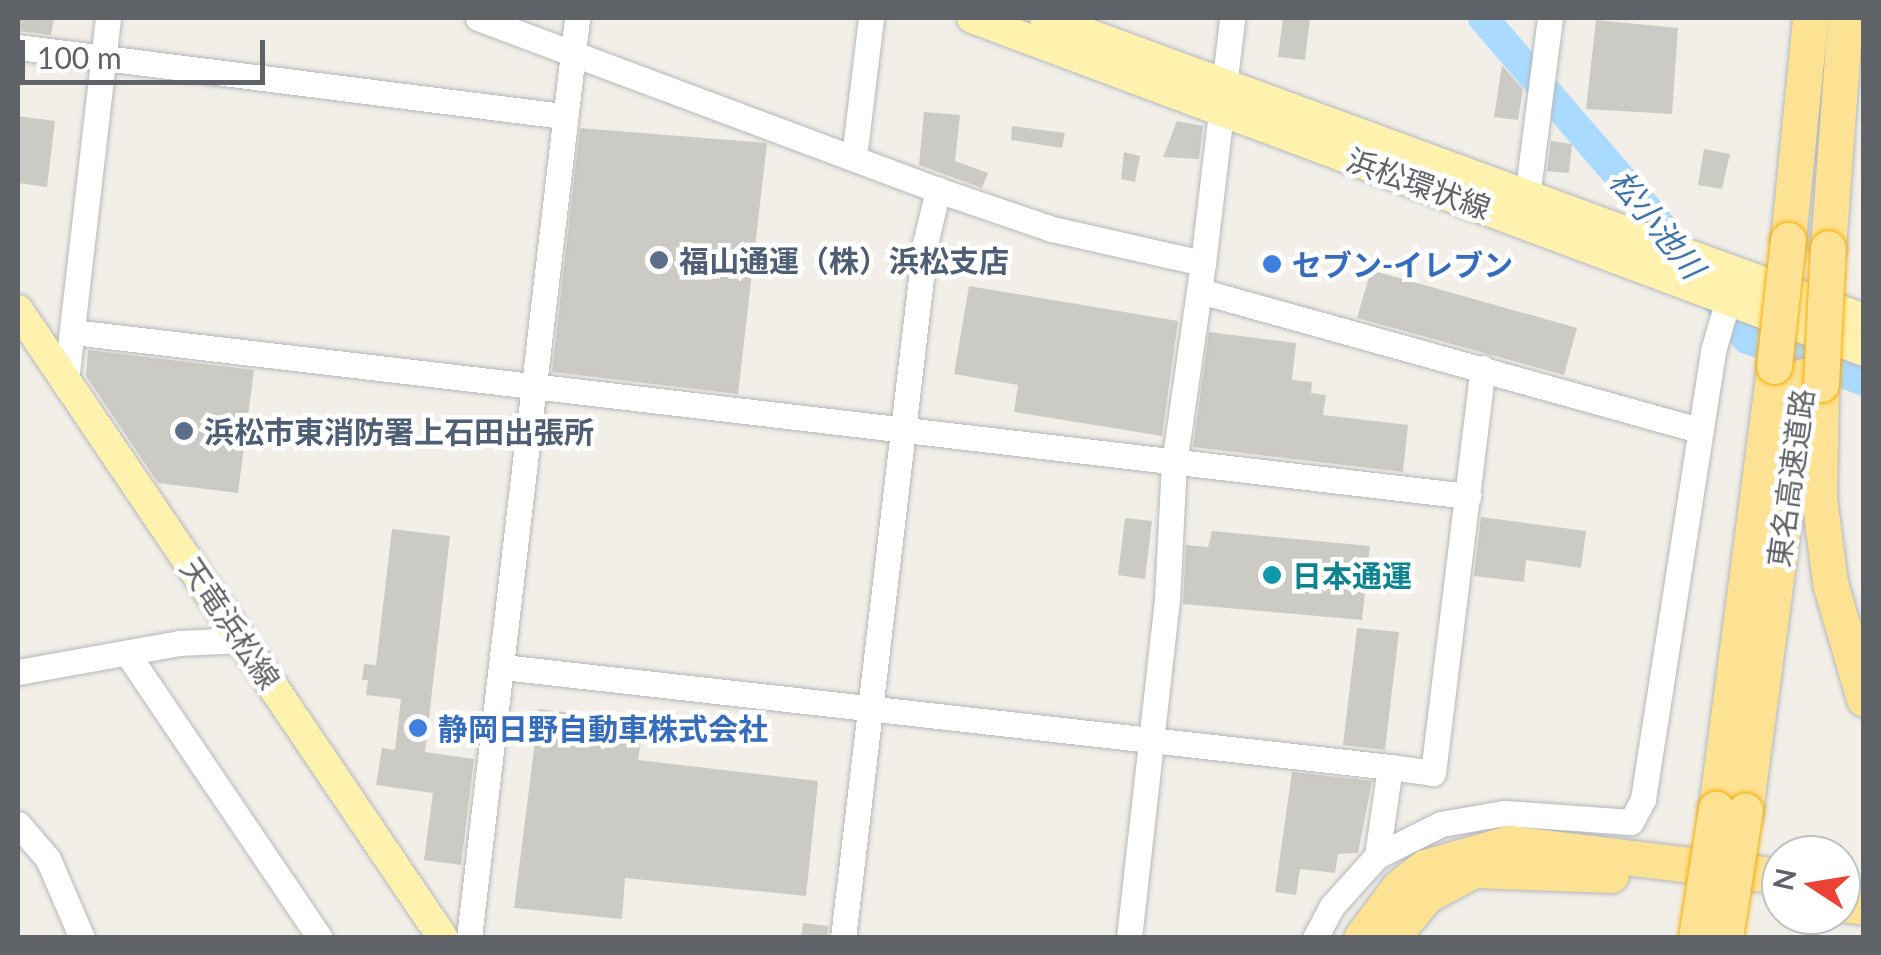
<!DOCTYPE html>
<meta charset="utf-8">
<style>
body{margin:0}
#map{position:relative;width:1881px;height:955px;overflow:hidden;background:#f1efe8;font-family:Lato,"Noto Sans JP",sans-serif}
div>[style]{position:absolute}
.river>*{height:30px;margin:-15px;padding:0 15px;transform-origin:15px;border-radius:15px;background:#aadaff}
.building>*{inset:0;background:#cccac5}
.roads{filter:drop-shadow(0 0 2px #b5b8bc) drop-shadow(0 0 2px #b5b8bc)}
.minor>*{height:25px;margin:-12.5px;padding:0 12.5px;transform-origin:12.5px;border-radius:12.5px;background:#fff}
.major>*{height:30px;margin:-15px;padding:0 15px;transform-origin:15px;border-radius:15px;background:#fff2af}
.highway>*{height:35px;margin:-17.5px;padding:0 17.5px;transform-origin:17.5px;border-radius:17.5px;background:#fde293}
.bridges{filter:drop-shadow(0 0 2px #f9ab00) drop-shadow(0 0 2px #f9ab00)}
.highway-bridge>*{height:35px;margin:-17.5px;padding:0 17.5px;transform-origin:17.5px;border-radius:17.5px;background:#fde293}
.dots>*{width:28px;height:28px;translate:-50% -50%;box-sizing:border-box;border:5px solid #fff;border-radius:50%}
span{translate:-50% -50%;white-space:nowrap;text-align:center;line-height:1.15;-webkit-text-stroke:9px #fff;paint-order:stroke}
.street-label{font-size:30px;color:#5f6368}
.service-label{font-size:30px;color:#4e5e75;font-weight:700}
.left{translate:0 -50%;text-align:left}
.shop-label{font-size:30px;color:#366cbe;font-weight:700}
.culture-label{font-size:30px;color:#0d838f;font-weight:700}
.water-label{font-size:32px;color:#4174aa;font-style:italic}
.frame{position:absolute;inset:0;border:20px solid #5f6368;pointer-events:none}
.north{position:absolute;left:1761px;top:835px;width:100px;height:100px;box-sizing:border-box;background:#fff;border:2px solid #bfc1c3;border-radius:50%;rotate:282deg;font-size:28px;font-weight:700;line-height:40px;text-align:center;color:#5f6368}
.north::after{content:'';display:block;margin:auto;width:35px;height:45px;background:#ea4335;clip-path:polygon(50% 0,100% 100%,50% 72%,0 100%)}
.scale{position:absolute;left:20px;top:40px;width:245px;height:45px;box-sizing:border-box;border:5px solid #5f6368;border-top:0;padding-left:12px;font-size:30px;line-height:35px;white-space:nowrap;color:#5f6368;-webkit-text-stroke:8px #fff;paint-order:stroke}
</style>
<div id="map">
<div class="river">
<div style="left:1483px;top:18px;width:262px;rotate:49.3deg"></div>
<div style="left:1654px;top:217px;width:153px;rotate:52.7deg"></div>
<div style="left:1747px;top:339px;width:124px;rotate:19.7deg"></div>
</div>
<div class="building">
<div style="clip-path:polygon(18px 18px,54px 18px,51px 35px,18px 31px)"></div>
<div style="clip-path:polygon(1283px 18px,1310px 18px,1305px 60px,1278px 57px)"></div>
<div style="clip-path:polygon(1596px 20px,1678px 28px,1672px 114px,1586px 109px)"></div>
<div style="clip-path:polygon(1502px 65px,1523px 89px,1518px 120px,1494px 117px)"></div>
<div style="clip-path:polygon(924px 112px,960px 115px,955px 161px,988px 173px,982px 188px,919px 165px)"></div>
<div style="clip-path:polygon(18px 116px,55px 121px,47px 187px,18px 183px)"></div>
<div style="clip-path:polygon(1177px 121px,1203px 126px,1199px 159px,1163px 157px)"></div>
<div style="clip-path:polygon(1012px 126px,1065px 133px,1062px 148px,1011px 140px)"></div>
<div style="clip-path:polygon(580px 128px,767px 143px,738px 394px,552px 372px)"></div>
<div style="clip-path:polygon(1551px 141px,1572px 144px,1569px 173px,1547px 171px)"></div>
<div style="clip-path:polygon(1704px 149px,1730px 154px,1722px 189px,1698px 185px)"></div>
<div style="clip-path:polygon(1124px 152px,1140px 156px,1135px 182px,1121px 179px)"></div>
<div style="clip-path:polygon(1371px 270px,1577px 328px,1564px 375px,1357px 318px)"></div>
<div style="clip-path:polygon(969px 286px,1178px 321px,1162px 436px,1014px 412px,1018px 385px,954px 374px)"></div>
<div style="clip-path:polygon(1209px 332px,1296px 343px,1292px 380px,1312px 382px,1311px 393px,1326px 395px,1323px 415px,1408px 425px,1403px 472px,1193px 447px)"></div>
<div style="clip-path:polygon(88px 350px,254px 370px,238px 493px,158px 483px,86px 376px)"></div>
<div style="clip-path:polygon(1481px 517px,1586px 531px,1581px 568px,1526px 560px,1524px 582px,1474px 576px)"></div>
<div style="clip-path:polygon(1125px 518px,1152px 521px,1145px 579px,1118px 575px)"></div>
<div style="clip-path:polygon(392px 529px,450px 536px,425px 752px,474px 759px,461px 865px,424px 860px,433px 793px,376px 785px,382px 748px,395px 750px,401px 699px,366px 695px,368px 680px,362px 680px,364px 664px,376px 665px)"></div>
<div style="clip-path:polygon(1212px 531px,1370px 546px,1362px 620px,1183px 604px,1186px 545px,1208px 547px)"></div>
<div style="clip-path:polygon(1357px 628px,1399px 632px,1385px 750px,1343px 745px)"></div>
<div style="clip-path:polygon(539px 709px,644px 722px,638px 760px,818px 781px,806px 896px,625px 878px,622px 919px,514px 908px)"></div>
<div style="clip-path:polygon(1292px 772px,1372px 781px,1358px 853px,1338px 854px,1335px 873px,1300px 869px,1296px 895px,1275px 892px)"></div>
<div style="clip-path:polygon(803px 923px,828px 926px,827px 938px,801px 938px)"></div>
</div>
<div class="roads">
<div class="minor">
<div style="left:478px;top:18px;width:491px;rotate:20.5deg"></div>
<div style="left:938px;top:190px;width:120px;rotate:18.9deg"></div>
<div style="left:1052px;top:229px;width:155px;rotate:12.7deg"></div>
<div style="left:1203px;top:263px;width:247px;rotate:-83.2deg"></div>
<div style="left:18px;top:47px;width:549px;rotate:7.22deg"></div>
<div style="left:854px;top:157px;width:140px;rotate:-83deg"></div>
<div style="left:1527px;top:197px;width:180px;rotate:-82.7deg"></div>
<div style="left:1200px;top:291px;width:518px;rotate:15.57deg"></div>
<div style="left:73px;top:332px;width:1405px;rotate:6.71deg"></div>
<div style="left:66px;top:381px;width:365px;rotate:-83.4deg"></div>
<div style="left:127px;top:653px;width:344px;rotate:55.9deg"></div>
<div style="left:503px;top:667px;width:893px;rotate:6.43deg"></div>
<div style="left:1390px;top:767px;width:90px;rotate:98.3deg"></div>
<div style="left:18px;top:672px;width:164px;rotate:-10.2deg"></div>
<div style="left:179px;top:643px;width:64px;rotate:-2.7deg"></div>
<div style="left:1390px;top:767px;width:43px;rotate:7.9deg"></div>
<div style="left:1433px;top:773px;width:408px;rotate:-83deg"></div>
<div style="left:18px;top:824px;width:46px;rotate:49.4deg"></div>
<div style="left:48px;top:859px;width:86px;rotate:66.7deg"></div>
<div style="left:469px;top:938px;width:926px;rotate:-83.3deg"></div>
<div style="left:843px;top:938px;width:699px;rotate:-83.26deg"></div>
<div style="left:925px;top:244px;width:56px;rotate:-76.5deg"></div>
<div style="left:1129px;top:938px;width:340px;rotate:-83.6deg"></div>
<div style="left:1167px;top:600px;width:136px;rotate:-87.1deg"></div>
<div style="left:1174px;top:464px;width:203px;rotate:-81.8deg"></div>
<div style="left:1315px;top:938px;width:36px;rotate:-62deg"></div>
<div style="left:1332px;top:906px;width:67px;rotate:-48deg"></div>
<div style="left:1377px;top:856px;width:72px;rotate:-26.6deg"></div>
<div style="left:1441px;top:824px;width:65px;rotate:-9.8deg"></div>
<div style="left:1505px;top:813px;width:126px;rotate:4.1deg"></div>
<div style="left:1631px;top:822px;width:26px;rotate:-62deg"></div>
<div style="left:1643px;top:799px;width:453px;rotate:-81.1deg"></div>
<div style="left:1713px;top:351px;width:57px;rotate:-73.8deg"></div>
</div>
<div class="major">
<div style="left:972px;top:18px;width:952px;rotate:20.47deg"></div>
<div style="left:1045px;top:18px;width:873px;rotate:20.18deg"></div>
<div style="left:18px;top:310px;width:758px;rotate:55.91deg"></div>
</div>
<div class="highway">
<div style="left:1788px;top:240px;width:223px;rotate:-84.3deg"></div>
<div style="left:1828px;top:248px;width:231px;rotate:-85.8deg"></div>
<div style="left:1821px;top:395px;width:102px;rotate:91.1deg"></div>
<div style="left:1819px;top:497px;width:87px;rotate:82.7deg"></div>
<div style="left:1830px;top:583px;width:121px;rotate:73.7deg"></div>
<div style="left:1716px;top:809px;width:447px;rotate:-82.5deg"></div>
<div style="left:1745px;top:811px;width:439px;rotate:-82.4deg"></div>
<div style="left:1841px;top:904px;width:23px;rotate:7deg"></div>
<div style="left:1361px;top:938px;width:64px;rotate:-53.3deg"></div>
<div style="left:1399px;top:887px;width:33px;rotate:-38deg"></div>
<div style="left:1425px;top:867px;width:87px;rotate:-15.9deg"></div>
<div style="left:1509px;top:843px;width:274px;rotate:6.9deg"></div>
<div style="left:1391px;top:938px;width:56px;rotate:-50.1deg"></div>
<div style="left:1427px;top:895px;width:53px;rotate:-28deg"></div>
<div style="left:1474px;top:870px;width:137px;rotate:2.1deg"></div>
</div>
</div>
<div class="bridges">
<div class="highway-bridge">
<div style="left:1774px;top:366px;width:127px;rotate:-83.7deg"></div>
<div style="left:1821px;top:384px;width:136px;rotate:-87.1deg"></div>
<div style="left:1696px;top:938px;width:131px;rotate:-81.2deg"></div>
<div style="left:1725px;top:938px;width:129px;rotate:-81.1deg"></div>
</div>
</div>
<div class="dots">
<div style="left:659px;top:260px;background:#5c6f8a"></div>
<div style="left:1272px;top:264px;background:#3f7fe0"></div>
<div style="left:184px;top:431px;background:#5c6f8a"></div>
<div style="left:1272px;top:575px;background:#0f9aa8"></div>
<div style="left:418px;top:728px;background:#3f7fe0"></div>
</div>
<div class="street-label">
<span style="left:1419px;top:183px;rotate:20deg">浜松環状線</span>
<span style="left:1790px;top:478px;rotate:-82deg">東名高速道路</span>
<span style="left:231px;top:623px;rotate:56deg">天竜浜松線</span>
</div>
<div class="service-label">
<span class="left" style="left:679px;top:260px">福山通運（株）浜松支店</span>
<span class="left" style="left:204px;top:431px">浜松市東消防署上石田出張所</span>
</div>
<div class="shop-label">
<span class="left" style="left:1292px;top:264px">セブン-イレブン</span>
<span class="left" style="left:438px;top:728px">静岡日野自動車株式会社</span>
</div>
<div class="culture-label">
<span class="left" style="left:1292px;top:575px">日本通運</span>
</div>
<div class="water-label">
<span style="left:1657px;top:224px;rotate:51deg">松小池川</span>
</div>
<div class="frame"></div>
<div class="north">N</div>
<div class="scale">100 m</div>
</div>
